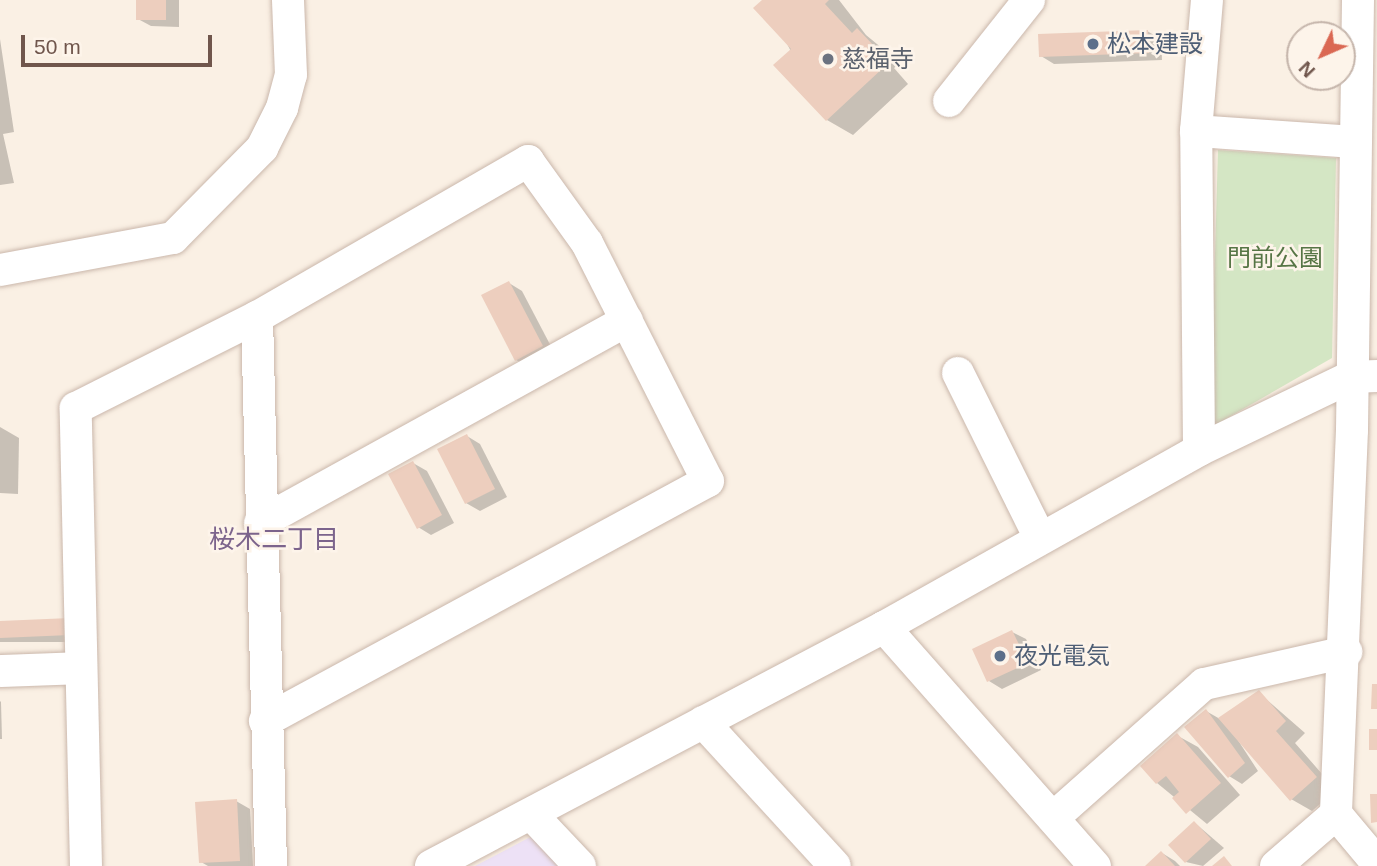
<!DOCTYPE html>
<meta charset="utf-8">
<style>
body{margin:0}
#map{position:relative;width:1377px;height:866px;overflow:hidden;background:#faf0e4;font-family:Helvetica,"Noto Sans JP",sans-serif}
div>[style]{position:absolute}
.education>*{inset:0;background:#ede1f6}
.green>*{inset:0;background:#d4e6c4}
.shadow>*{inset:0;background:#0003}
.building>*{inset:0;background:#edcebe}
.roads{filter:drop-shadow(0 0 2px #cab7ab) drop-shadow(0 0 2px #cab7ab)}
.minor>*{height:32px;margin:-16px;padding:0 16px;transform-origin:16px;border-radius:16px;background:#fff}
.dots>*{width:19px;height:19px;translate:-50% -50%;box-sizing:border-box;border:4px solid #fdf4ea;border-radius:50%}
span{translate:-50% -50%;white-space:nowrap;text-align:center;line-height:1.15;-webkit-text-stroke:5px #fdf4ea;paint-order:stroke}
.service-label{font-size:24px;color:#4e5e75}
.left{translate:0 -50%;text-align:left}
.worship-label{font-size:24px;color:#5b616d}
.park-label{font-size:24px;color:#567545}
.neighbourhood-label{font-size:26px;color:#7c648c}
.north{position:absolute;left:1286px;top:21px;width:70px;height:70px;box-sizing:border-box;background:#fdf4ea;border:2px solid #c5b5ab;border-radius:50%;rotate:226deg;font-size:19px;font-weight:700;line-height:28px;text-align:center;color:#70564c}
.north::after{content:'';display:block;margin:auto;width:24px;height:32px;background:#da6853;clip-path:polygon(50% 0,100% 100%,50% 72%,0 100%)}
.scale{position:absolute;left:21px;top:35px;width:191px;height:32px;box-sizing:border-box;border:4px solid #70564c;border-top:0;padding-left:9px;font-size:21px;line-height:24px;white-space:nowrap;color:#70564c;-webkit-text-stroke:5px #fdf4ea;paint-order:stroke}
</style>
<div id="map">
<div class="education">
<div style="clip-path:polygon(536px 834px,565px 866px,475px 866px)"></div>
</div>
<div class="green">
<div style="clip-path:polygon(1218px 150px,1336px 158px,1332px 358px,1210px 428px)"></div>
</div>
<div class="shadow">
<div style="clip-path:polygon(138px 0,179px 0,179px 27px,151px 26px,138px 19px)"></div>
<div style="clip-path:polygon(764px 0,839px 0,866px 35px,900px 63px,894px 68px,908px 84px,853px 135px,827px 120px)"></div>
<div style="clip-path:polygon(1147px 31px,1161px 39px,1162px 60px,1054px 64px,1041px 56px)"></div>
<div style="clip-path:polygon(0 39px,14px 132px,3px 134px,14px 183px,0 185px)"></div>
<div style="clip-path:polygon(509px 283px,522px 291px,555px 354px,530px 367px,516px 360px)"></div>
<div style="clip-path:polygon(0 427px,19px 438px,18px 494px,0 493px)"></div>
<div style="clip-path:polygon(467px 436px,480px 444px,507px 497px,480px 511px,466px 503px)"></div>
<div style="clip-path:polygon(413px 463px,427px 471px,454px 523px,431px 535px,418px 527px)"></div>
<div style="clip-path:polygon(69px 620px,83px 642px,0 642px,0 623px)"></div>
<div style="clip-path:polygon(1012px 632px,1026px 639px,1041px 670px,1002px 689px,989px 681px)"></div>
<div style="clip-path:polygon(1259px 693px,1305px 733px,1295px 743px,1336px 790px,1312px 811px,1291px 799px,1232px 731px,1258px 771px,1242px 784px,1229px 776px,1206px 711px,1220px 719px)"></div>
<div style="clip-path:polygon(0 701px,1px 702px,2px 739px,0 739px)"></div>
<div style="clip-path:polygon(1178px 736px,1198px 747px,1240px 795px,1207px 824px,1157px 783px)"></div>
<div style="clip-path:polygon(236px 801px,250px 809px,253px 866px,208px 866px,201px 862px)"></div>
<div style="clip-path:polygon(1195px 823px,1224px 848px,1203px 866px,1186px 862px)"></div>
<div style="clip-path:polygon(1162px 853px,1175px 861px,1180px 866px,1147px 866px)"></div>
</div>
<div class="building">
<div style="clip-path:polygon(136px 0,166px 0,166px 20px,136px 20px)"></div>
<div style="clip-path:polygon(762px 0,829px 0,825px 4px,852px 33px,857px 28px,875px 47px,869px 52px,883px 68px,826px 121px,773px 65px,791px 49px,753px 8px)"></div>
<div style="clip-path:polygon(1148px 30px,1149px 53px,1039px 57px,1038px 34px)"></div>
<div style="clip-path:polygon(509px 281px,543px 346px,515px 361px,481px 295px)"></div>
<div style="clip-path:polygon(467px 434px,495px 489px,465px 504px,437px 449px)"></div>
<div style="clip-path:polygon(413px 461px,442px 515px,417px 529px,388px 474px)"></div>
<div style="clip-path:polygon(70px 618px,70px 635px,0 638px,0 621px)"></div>
<div style="clip-path:polygon(1012px 630px,1028px 663px,987px 682px,972px 649px)"></div>
<div style="clip-path:polygon(1372px 684px,1377px 684px,1377px 709px,1371px 709px)"></div>
<div style="clip-path:polygon(1259px 690px,1286px 721px,1276px 731px,1317px 777px,1290px 801px,1218px 718px)"></div>
<div style="clip-path:polygon(1206px 709px,1245px 763px,1228px 778px,1184px 727px)"></div>
<div style="clip-path:polygon(1369px 729px,1377px 729px,1377px 750px,1369px 750px)"></div>
<div style="clip-path:polygon(1177px 733px,1221px 783px,1186px 814px,1172px 798px,1179px 792px,1166px 776px,1156px 784px,1140px 766px)"></div>
<div style="clip-path:polygon(1370px 794px,1377px 794px,1377px 822px,1371px 823px)"></div>
<div style="clip-path:polygon(237px 799px,240px 861px,199px 863px,195px 802px)"></div>
<div style="clip-path:polygon(1194px 821px,1211px 839px,1185px 863px,1168px 845px)"></div>
<div style="clip-path:polygon(1161px 851px,1175px 866px,1145px 866px)"></div>
<div style="clip-path:polygon(1224px 856px,1232px 866px,1212px 866px)"></div>
</div>
<div class="roads">
<div class="minor">
<div style="left:1358px;top:0;width:430px;rotate:90.8deg"></div>
<div style="left:1352px;top:430px;width:384px;rotate:92.4deg"></div>
<div style="left:1336px;top:814px;width:64px;rotate:50.1deg"></div>
<div style="left:949px;top:101px;width:129px;rotate:-51.6deg"></div>
<div style="left:1196px;top:131px;width:157px;rotate:4deg"></div>
<div style="left:0;top:270px;width:176px;rotate:-10.5deg"></div>
<div style="left:173px;top:238px;width:127px;rotate:-45.3deg"></div>
<div style="left:262px;top:148px;width:45px;rotate:-63.4deg"></div>
<div style="left:282px;top:108px;width:34px;rotate:-75deg"></div>
<div style="left:291px;top:75px;width:75px;rotate:-92.3deg"></div>
<div style="left:257px;top:317px;width:549px;rotate:88.54deg"></div>
<div style="left:958px;top:373px;width:184px;rotate:63.6deg"></div>
<div style="left:1199px;top:450px;width:319px;rotate:-90.5deg"></div>
<div style="left:1196px;top:131px;width:131px;rotate:-85.2deg"></div>
<div style="left:260px;top:523px;width:419px;rotate:-28.9deg"></div>
<div style="left:884px;top:627px;width:319px;rotate:48.6deg"></div>
<div style="left:0;top:671px;width:81px;rotate:-2.1deg"></div>
<div style="left:703px;top:722px;width:195px;rotate:47.5deg"></div>
<div style="left:532px;top:815px;width:70px;rotate:46.7deg"></div>
<div style="left:1053px;top:818px;width:202px;rotate:-41.6deg"></div>
<div style="left:1204px;top:684px;width:146px;rotate:-12.7deg"></div>
<div style="left:86px;top:866px;width:458px;rotate:-91.3deg"></div>
<div style="left:76px;top:408px;width:203px;rotate:-26.7deg"></div>
<div style="left:257px;top:317px;width:313px;rotate:-29.9deg"></div>
<div style="left:528px;top:161px;width:101px;rotate:54.3deg"></div>
<div style="left:587px;top:243px;width:267px;rotate:63.1deg"></div>
<div style="left:708px;top:481px;width:504px;rotate:151.55deg"></div>
<div style="left:431px;top:866px;width:512px;rotate:-27.82deg"></div>
<div style="left:884px;top:627px;width:361px;rotate:-29.3deg"></div>
<div style="left:1199px;top:450px;width:169px;rotate:-25.7deg"></div>
<div style="left:1351px;top:377px;width:26px;rotate:-2deg"></div>
<div style="left:1276px;top:866px;width:79px;rotate:-40.9deg"></div>
</div>
</div>
<div class="dots">
<div style="left:1093px;top:44px;background:#5c6f8a"></div>
<div style="left:828px;top:59px;background:#6b7280"></div>
<div style="left:1000px;top:656px;background:#5c6f8a"></div>
</div>
<div class="service-label">
<span class="left" style="left:1107px;top:44px">松本建設</span>
<span class="left" style="left:1014px;top:656px">夜光電気</span>
</div>
<div class="worship-label">
<span class="left" style="left:842px;top:59px">慈福寺</span>
</div>
<div class="park-label">
<span style="left:1275px;top:258px">門前公園</span>
</div>
<div class="neighbourhood-label">
<span style="left:274px;top:540px">桜木二丁目</span>
</div>
<div class="north">N</div>
<div class="scale">50 m</div>
</div>
